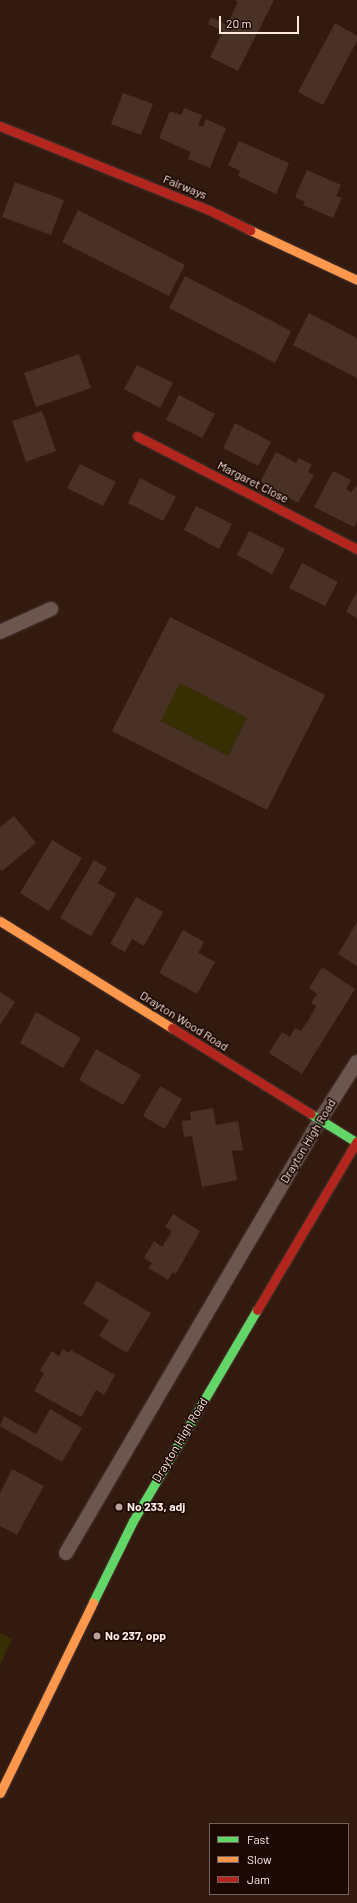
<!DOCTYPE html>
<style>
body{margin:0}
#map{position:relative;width:357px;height:1903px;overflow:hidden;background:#331a0f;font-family:Barlow,sans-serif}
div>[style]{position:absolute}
.green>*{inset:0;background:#362f02}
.building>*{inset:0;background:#4a3125}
.roads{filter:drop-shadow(0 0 1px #47352f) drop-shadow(0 0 1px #47352f)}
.lane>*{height:14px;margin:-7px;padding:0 7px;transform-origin:7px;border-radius:7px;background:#6b574f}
.fast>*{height:9px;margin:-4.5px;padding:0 4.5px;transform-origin:4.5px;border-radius:4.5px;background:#63d668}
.slow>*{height:9px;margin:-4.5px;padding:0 4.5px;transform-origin:4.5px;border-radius:4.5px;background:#ff974d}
.jam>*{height:9px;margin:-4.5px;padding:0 4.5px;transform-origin:4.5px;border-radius:4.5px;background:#b3261e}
.dots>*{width:11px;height:11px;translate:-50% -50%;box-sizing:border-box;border:2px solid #1c0802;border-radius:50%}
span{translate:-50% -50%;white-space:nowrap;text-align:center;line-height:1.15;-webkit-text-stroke:3.5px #1c0802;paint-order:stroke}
.street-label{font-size:12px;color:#feeae2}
.poi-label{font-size:12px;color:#feeae2;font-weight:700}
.left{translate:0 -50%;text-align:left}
.legend{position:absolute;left:209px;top:1823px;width:140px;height:72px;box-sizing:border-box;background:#1c0802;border:1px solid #76625c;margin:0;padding:5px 7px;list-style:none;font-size:12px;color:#feeae2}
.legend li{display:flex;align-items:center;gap:8px;height:20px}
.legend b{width:20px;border:1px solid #76625c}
.scale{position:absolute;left:219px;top:16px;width:80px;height:18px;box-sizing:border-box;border:2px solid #feeae2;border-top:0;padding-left:5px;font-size:12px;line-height:14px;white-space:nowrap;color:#feeae2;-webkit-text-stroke:3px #1c0802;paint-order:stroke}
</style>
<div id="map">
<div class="green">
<div style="clip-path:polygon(180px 683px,247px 718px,228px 756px,161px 721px)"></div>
<div style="clip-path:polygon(0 1633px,12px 1639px,0 1665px)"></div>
</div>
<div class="building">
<div style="clip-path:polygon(234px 0,274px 0,238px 71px,210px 57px,223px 31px,208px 24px,211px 17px,227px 25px,238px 2px)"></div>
<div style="clip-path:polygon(335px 23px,357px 36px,357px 41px,323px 105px,298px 92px)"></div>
<div style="clip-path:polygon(123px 93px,153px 104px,141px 135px,111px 124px)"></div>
<div style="clip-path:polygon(184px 108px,202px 115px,198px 125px,203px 127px,206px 119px,226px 128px,210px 168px,188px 159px,191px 152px,159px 138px,170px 111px,181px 115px)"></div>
<div style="clip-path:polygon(239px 141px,289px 163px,276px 194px,238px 176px,240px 171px,228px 165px)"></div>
<div style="clip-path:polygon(307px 170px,341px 185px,336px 196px,342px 198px,333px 218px,303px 205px,305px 202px,295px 197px)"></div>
<div style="clip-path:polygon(15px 182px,64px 200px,51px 235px,2px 217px)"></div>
<div style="clip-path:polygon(78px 210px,185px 265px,169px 296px,62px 242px)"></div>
<div style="clip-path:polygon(185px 276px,291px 331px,275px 363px,169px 308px)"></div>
<div style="clip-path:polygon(309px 313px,357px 338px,357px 378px,293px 345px)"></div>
<div style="clip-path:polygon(79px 354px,91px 388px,36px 407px,24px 373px)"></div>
<div style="clip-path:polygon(137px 365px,173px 383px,160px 408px,124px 389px)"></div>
<div style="clip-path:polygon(179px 395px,215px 414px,202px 438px,166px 420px)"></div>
<div style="clip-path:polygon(42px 411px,56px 451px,26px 462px,12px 421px)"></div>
<div style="clip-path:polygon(235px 423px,271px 442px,258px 466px,223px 448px)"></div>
<div style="clip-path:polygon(276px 452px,296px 463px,299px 458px,312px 465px,308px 472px,314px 475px,298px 503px,260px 482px)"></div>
<div style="clip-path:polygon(80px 464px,116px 482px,103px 506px,67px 488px)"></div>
<div style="clip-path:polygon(333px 471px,351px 480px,346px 489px,351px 492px,357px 485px,357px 522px,354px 527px,314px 507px)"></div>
<div style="clip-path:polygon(140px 478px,176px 497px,163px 521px,128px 503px)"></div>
<div style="clip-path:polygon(196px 506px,232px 524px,219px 549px,184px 530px)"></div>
<div style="clip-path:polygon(249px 531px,285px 549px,272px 574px,237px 555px)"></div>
<div style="clip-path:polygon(302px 563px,338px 582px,325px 606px,289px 588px)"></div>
<div style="clip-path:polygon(357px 591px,357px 618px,346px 612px)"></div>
<div style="clip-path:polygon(evenodd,170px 617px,325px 695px,267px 810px,112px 731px,170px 617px,180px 683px,247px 718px,228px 756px,161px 721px,180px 683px)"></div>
<div style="clip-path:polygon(14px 816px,36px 843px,2px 871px,0 869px,0 827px)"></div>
<div style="clip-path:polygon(52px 840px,82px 858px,49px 911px,20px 893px)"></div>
<div style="clip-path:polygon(94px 860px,107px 868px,98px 883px,116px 894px,91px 936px,60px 918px)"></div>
<div style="clip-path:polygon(136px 897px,163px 912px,144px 946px,132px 939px,125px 952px,110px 944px)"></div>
<div style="clip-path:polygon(357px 922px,357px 966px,338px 954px)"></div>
<div style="clip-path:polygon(183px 930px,204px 942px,198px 953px,215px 962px,197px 994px,159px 973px)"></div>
<div style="clip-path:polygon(322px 967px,355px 989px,302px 1074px,269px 1053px,282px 1032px,290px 1037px,295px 1028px,301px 1031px,309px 1019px,316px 1006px,311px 1003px,317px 994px,309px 988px)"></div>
<div style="clip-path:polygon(0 992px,15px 1002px,0 1025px)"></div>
<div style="clip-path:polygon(36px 1012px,81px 1038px,63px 1068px,20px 1043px)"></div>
<div style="clip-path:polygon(96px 1049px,141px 1075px,123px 1105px,79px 1080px)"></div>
<div style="clip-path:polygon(160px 1086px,182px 1099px,165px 1129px,143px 1116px)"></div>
<div style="clip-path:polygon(213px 1108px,216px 1125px,238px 1121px,243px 1150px,232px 1151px,237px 1180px,202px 1187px,192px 1136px,184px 1137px,182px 1121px,191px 1120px,190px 1112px)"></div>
<div style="clip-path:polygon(173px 1214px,200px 1231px,176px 1274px,173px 1272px,168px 1280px,148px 1268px,152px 1263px,144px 1258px,154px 1241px,162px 1247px,172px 1231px,165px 1227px)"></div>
<div style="clip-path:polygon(97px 1281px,151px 1313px,127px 1353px,99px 1336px,109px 1320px,83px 1304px)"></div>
<div style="clip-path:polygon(63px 1349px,69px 1353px,71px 1350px,115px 1375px,104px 1395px,96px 1390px,81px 1417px,34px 1391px,44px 1373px,40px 1371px,52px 1351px,59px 1356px)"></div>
<div style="clip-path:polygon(50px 1409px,82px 1428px,62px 1462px,0 1426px,4px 1416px,36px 1434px)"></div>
<div style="clip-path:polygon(12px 1469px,44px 1486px,17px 1535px,0 1526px,0 1493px)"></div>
</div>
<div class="roads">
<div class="lane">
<div style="left:0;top:632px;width:56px;rotate:-24.3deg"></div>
<div style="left:66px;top:1553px;width:502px;rotate:-59.6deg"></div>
<div style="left:320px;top:1120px;width:69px;rotate:-57.5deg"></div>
</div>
<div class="fast">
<div style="left:311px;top:1114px;width:53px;rotate:31.9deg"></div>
<div style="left:93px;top:1602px;width:90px;rotate:-63.7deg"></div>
<div style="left:133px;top:1521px;width:245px;rotate:-59.6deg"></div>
</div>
<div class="slow">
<div style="left:250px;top:230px;width:118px;rotate:25deg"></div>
<div style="left:0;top:921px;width:203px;rotate:31.9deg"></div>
<div style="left:0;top:1793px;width:212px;rotate:-64deg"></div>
</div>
<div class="jam">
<div style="left:0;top:126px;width:225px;rotate:21.9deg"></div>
<div style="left:209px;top:210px;width:46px;rotate:26deg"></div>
<div style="left:137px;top:436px;width:247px;rotate:27.2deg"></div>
<div style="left:172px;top:1028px;width:163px;rotate:31.7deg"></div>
<div style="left:257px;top:1310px;width:196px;rotate:-59.4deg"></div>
</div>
</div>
<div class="dots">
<div style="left:119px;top:1507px;background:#b7a198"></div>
<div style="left:97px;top:1636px;background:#b7a198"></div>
</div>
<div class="street-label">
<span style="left:185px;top:187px;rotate:22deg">Fairways</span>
<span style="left:253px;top:482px;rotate:27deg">Margaret Close</span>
<span style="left:184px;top:1021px;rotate:32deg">Drayton Wood Road</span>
<span style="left:308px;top:1141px;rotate:-59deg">Drayton High Road</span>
<span style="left:180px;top:1440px;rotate:-59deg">Drayton High Road</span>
</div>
<div class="poi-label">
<span class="left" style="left:127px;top:1507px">No 233, adj</span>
<span class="left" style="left:105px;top:1636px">No 237, opp</span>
</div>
<ul class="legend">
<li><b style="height:5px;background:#63d668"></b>Fast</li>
<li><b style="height:5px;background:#ff974d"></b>Slow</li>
<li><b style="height:5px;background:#b3261e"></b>Jam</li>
</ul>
<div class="scale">20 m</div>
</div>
